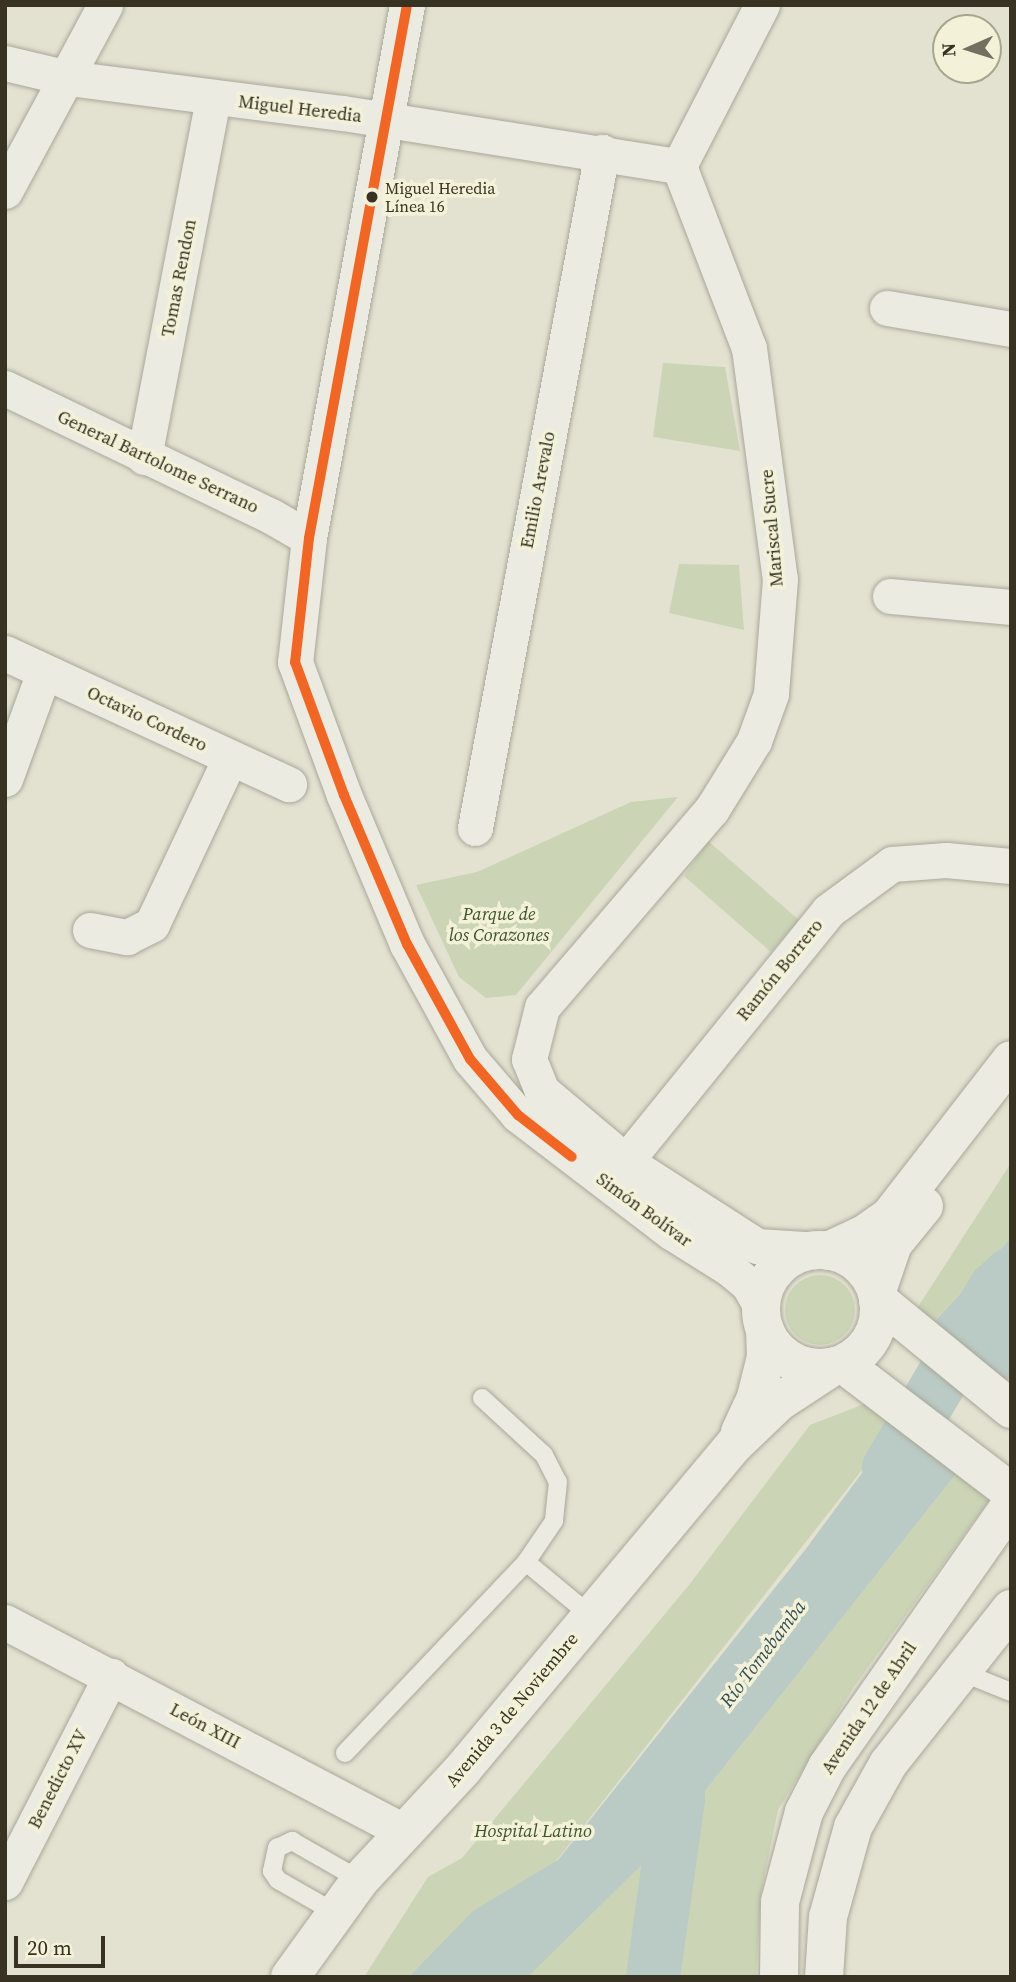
<!DOCTYPE html>
<meta charset="utf-8">
<style>
body{margin:0}
#map{position:relative;width:1016px;height:1982px;overflow:hidden;background:#e3e2d1;font-family:"Source Serif 4",serif}
div>[style]{position:absolute}
.green>*{inset:0;background:#cbd4b5}
.round{border-radius:50%}
.water>*{inset:0;background:#bacac4}
.river>*{height:54px;margin:-27px;padding:0 27px;transform-origin:27px;border-radius:27px;background:#bacac4}
.roads{filter:drop-shadow(0 0 2px #a9a799) drop-shadow(0 0 2px #a9a799)}
.lane>*{height:18px;margin:-9px;padding:0 9px;transform-origin:9px;border-radius:9px;background:#ecebe1}
.street>*{height:35px;margin:-17.5px;padding:0 17.5px;transform-origin:17.5px;border-radius:17.5px;background:#ecebe1}
.secondary>*{height:38px;margin:-19px;padding:0 19px;transform-origin:19px;border-radius:19px;background:#ecebe1}
.secondary>.ring{margin:-19px;padding:0;box-sizing:content-box;background:none;border:38px solid #ecebe1;border-radius:50%}
.bus-1>*{height:10px;margin:-5px;padding:0 5px;transform-origin:5px;border-radius:5px;background:#f26522}
.dots>*{width:19px;height:19px;translate:-50% -50%;box-sizing:border-box;border:4px solid #f3f2d8;border-radius:50%}
span{translate:-50% -50%;white-space:nowrap;text-align:center;line-height:1.15;-webkit-text-stroke:7px #f3f2d8;paint-order:stroke}
.bus-label{font-size:16px;color:#373222}
.left{translate:0 -50%;text-align:left}
.street-label{font-size:18px;color:#373222}
.park-label{font-size:18px;color:#3e522a;font-style:italic}
.water-label{font-size:19px;color:#324f55;font-style:italic}
.frame{position:absolute;inset:0;border:7px solid #373222;pointer-events:none}
.north{position:absolute;left:932px;top:14px;width:70px;height:70px;box-sizing:border-box;background:#f3f2d8;border:2px solid #a8a58f;border-radius:50%;rotate:267deg;font-size:19px;font-weight:700;line-height:28px;text-align:center;color:#373222}
.north::after{content:'';display:block;margin:auto;width:24px;height:32px;background:#73705f;clip-path:polygon(50% 0,100% 100%,50% 72%,0 100%)}
.scale{position:absolute;left:14px;top:1936px;width:91px;height:32px;box-sizing:border-box;border:4px solid #373222;border-top:0;padding-left:9px;font-size:21px;line-height:24px;white-space:nowrap;color:#373222;-webkit-text-stroke:5px #f3f2d8;paint-order:stroke}
</style>
<div id="map">
<div class="green">
<div style="clip-path:polygon(663px 363px,725px 367px,740px 451px,653px 437px)"></div>
<div style="clip-path:polygon(679px 564px,739px 565px,744px 630px,669px 613px)"></div>
<div style="clip-path:polygon(678px 797px,516px 995px,486px 998px,459px 977px,416px 885px,477px 872px,631px 802px)"></div>
<div style="clip-path:polygon(708px 841px,799px 920px,771px 952px,684px 876px)"></div>
<div style="clip-path:polygon(1011px 1163px,1011px 1238px,929px 1327px,912px 1316px)"></div>
<div class="round" style="left:785px;top:1275px;width:70px;height:70px"></div>
<div style="clip-path:polygon(877px 1399px,902px 1419px,557px 1860px,419px 1977px,364px 1977px,428px 1877px,462px 1858px,689px 1585px,810px 1425px)"></div>
<div style="clip-path:polygon(959px 1470px,992px 1496px,853px 1688px,778px 1810px,761px 1893px,756px 1977px,528px 1977px,663px 1844px)"></div>
</div>
<div class="water">
<div style="clip-path:polygon(1011px 1238px,1011px 1375px,1001px 1391px,925px 1332px)"></div>
<div style="clip-path:polygon(902px 1419px,959px 1470px,663px 1844px,528px 1977px,409px 1977px,473px 1911px,558px 1860px,805px 1550px)"></div>
</div>
<div class="river">
<div style="left:889px;top:1468px;width:208px;rotate:-59.4deg"></div>
<div style="left:995px;top:1289px;width:22px;rotate:-43deg"></div>
<div style="left:653px;top:1977px;width:180px;rotate:-82deg"></div>
<div style="left:678px;top:1799px;width:41px;rotate:-91.4deg"></div>
</div>
<div class="roads">
<div class="lane">
<div style="left:482px;top:1398px;width:84px;rotate:42.6deg"></div>
<div style="left:544px;top:1455px;width:30px;rotate:63deg"></div>
<div style="left:558px;top:1482px;width:39px;rotate:96deg"></div>
<div style="left:554px;top:1521px;width:50px;rotate:124.3deg"></div>
<div style="left:959px;top:1671px;width:56px;rotate:22deg"></div>
<div style="left:345px;top:1753px;width:263px;rotate:-46.5deg"></div>
<div style="left:526px;top:1562px;width:85px;rotate:39.7deg"></div>
<div style="left:334px;top:1912px;width:64px;rotate:-150.3deg"></div>
<div style="left:278px;top:1880px;width:11px;rotate:-124deg"></div>
<div style="left:272px;top:1871px;width:24px;rotate:-78deg"></div>
<div style="left:277px;top:1848px;width:17px;rotate:-25deg"></div>
<div style="left:292px;top:1841px;width:78px;rotate:29.8deg"></div>
</div>
<div class="street">
<div style="left:407px;top:5px;width:542px;rotate:100.42deg"></div>
<div style="left:309px;top:538px;width:125px;rotate:96.4deg"></div>
<div style="left:295px;top:662px;width:142px;rotate:69.8deg"></div>
<div style="left:344px;top:795px;width:162px;rotate:67.1deg"></div>
<div style="left:407px;top:944px;width:131px;rotate:61.3deg"></div>
<div style="left:470px;top:1059px;width:74px;rotate:49.4deg"></div>
<div style="left:518px;top:1115px;width:193px;rotate:37.4deg"></div>
<div style="left:671px;top:1232px;width:70px;rotate:32.1deg"></div>
<div style="left:730px;top:1269px;width:23px;rotate:40deg"></div>
<div style="left:748px;top:1284px;width:28px;rotate:60deg"></div>
<div style="left:762px;top:5px;width:181px;rotate:117.3deg"></div>
<div style="left:679px;top:166px;width:195px;rotate:69deg"></div>
<div style="left:749px;top:348px;width:233px;rotate:82.4deg"></div>
<div style="left:780px;top:579px;width:115px;rotate:94.5deg"></div>
<div style="left:771px;top:694px;width:50px;rotate:109.9deg"></div>
<div style="left:754px;top:741px;width:80px;rotate:121.7deg"></div>
<div style="left:712px;top:809px;width:261px;rotate:130.6deg"></div>
<div style="left:542px;top:1007px;width:54px;rotate:104deg"></div>
<div style="left:529px;top:1059px;width:35px;rotate:68deg"></div>
<div style="left:542px;top:1091px;width:109px;rotate:40.1deg"></div>
<div style="left:625px;top:1161px;width:157px;rotate:32.8deg"></div>
<div style="left:757px;top:1246px;width:63px;rotate:3.6deg"></div>
<div style="left:5px;top:63px;width:65px;rotate:13.4deg"></div>
<div style="left:68px;top:78px;width:277px;rotate:7.3deg"></div>
<div style="left:343px;top:113px;width:340px;rotate:9deg"></div>
<div style="left:5px;top:191px;width:211px;rotate:-61.7deg"></div>
<div style="left:887px;top:308px;width:126px;rotate:9.6deg"></div>
<div style="left:5px;top:388px;width:295px;rotate:25.7deg"></div>
<div style="left:271px;top:516px;width:44px;rotate:30.1deg"></div>
<div style="left:144px;top:457px;width:366px;rotate:-79.1deg"></div>
<div style="left:890px;top:596px;width:121px;rotate:5.2deg"></div>
<div style="left:5px;top:653px;width:313px;rotate:24.8deg"></div>
<div style="left:5px;top:779px;width:114px;rotate:-70deg"></div>
<div style="left:475px;top:828px;width:688px;rotate:-79.36deg"></div>
<div style="left:90px;top:930px;width:38px;rotate:11deg"></div>
<div style="left:127px;top:937px;width:28px;rotate:-27deg"></div>
<div style="left:152px;top:924px;width:183px;rotate:-64.8deg"></div>
<div style="left:612px;top:1178px;width:343px;rotate:-51deg"></div>
<div style="left:828px;top:911px;width:79px;rotate:-36.3deg"></div>
<div style="left:892px;top:864px;width:54px;rotate:-4.2deg"></div>
<div style="left:946px;top:860px;width:65px;rotate:5.3deg"></div>
<div style="left:5px;top:1622px;width:452px;rotate:27.7deg"></div>
<div style="left:5px;top:1882px;width:232px;rotate:-62.8deg"></div>
</div>
<div class="secondary">
<div class="ring" style="left:761px;top:1250px;width:80px;height:80px"></div>
<div style="left:828px;top:1251px;width:38px;rotate:-25deg"></div>
<div style="left:863px;top:1235px;width:33px;rotate:-35deg"></div>
<div style="left:890px;top:1216px;width:197px;rotate:-52.2deg"></div>
<div style="left:877px;top:1291px;width:50px;rotate:-71.2deg"></div>
<div style="left:893px;top:1244px;width:49px;rotate:-50.8deg"></div>
<div style="left:878px;top:1300px;width:172px;rotate:39.3deg"></div>
<div style="left:843px;top:1364px;width:211px;rotate:37.3deg"></div>
<div style="left:740px;top:1432px;width:38px;rotate:-65deg"></div>
<div style="left:756px;top:1397px;width:41px;rotate:-76deg"></div>
<div style="left:766px;top:1357px;width:27px;rotate:-92deg"></div>
<div style="left:290px;top:1977px;width:120px;rotate:-54.2deg"></div>
<div style="left:360px;top:1880px;width:151px;rotate:-47.1deg"></div>
<div style="left:463px;top:1769px;width:424px;rotate:-50.1deg"></div>
<div style="left:735px;top:1444px;width:61px;rotate:-43.7deg"></div>
<div style="left:779px;top:1402px;width:64px;rotate:-33.4deg"></div>
<div style="left:779px;top:1977px;width:75px;rotate:-89.2deg"></div>
<div style="left:780px;top:1902px;width:93px;rotate:-75.1deg"></div>
<div style="left:804px;top:1812px;width:51px;rotate:-62.9deg"></div>
<div style="left:827px;top:1767px;width:321px;rotate:-55deg"></div>
<div style="left:824px;top:1977px;width:60px;rotate:-86.2deg"></div>
<div style="left:828px;top:1917px;width:93px;rotate:-74.5deg"></div>
<div style="left:853px;top:1827px;width:72px;rotate:-60.9deg"></div>
<div style="left:888px;top:1764px;width:198px;rotate:-51.6deg"></div>
</div>
</div>
<div class="bus-1">
<div style="left:407px;top:5px;width:542px;rotate:100.42deg"></div>
<div style="left:309px;top:538px;width:125px;rotate:96.4deg"></div>
<div style="left:295px;top:662px;width:142px;rotate:69.8deg"></div>
<div style="left:344px;top:795px;width:162px;rotate:67.1deg"></div>
<div style="left:407px;top:944px;width:131px;rotate:61.3deg"></div>
<div style="left:470px;top:1059px;width:74px;rotate:49.4deg"></div>
<div style="left:518px;top:1115px;width:68px;rotate:37.9deg"></div>
</div>
<div class="dots">
<div style="left:372px;top:197px;background:#373222"></div>
</div>
<div class="bus-label">
<span class="left" style="left:385px;top:197px">Miguel Heredia<br>Línea 16</span>
</div>
<div class="street-label">
<span style="left:300px;top:109px;rotate:7deg">Miguel Heredia</span>
<span style="left:179px;top:278px;rotate:-79deg">Tomas Rendon</span>
<span style="left:158px;top:462px;rotate:25deg">General Bartolome Serrano</span>
<span style="left:538px;top:490px;rotate:-79deg">Emilio Arevalo</span>
<span style="left:772px;top:528px;rotate:-95deg">Mariscal Sucre</span>
<span style="left:147px;top:719px;rotate:25deg">Octavio Cordero</span>
<span style="left:780px;top:970px;rotate:-51deg">Ramón Borrero</span>
<span style="left:644px;top:1210px;rotate:36deg">Simón Bolívar</span>
<span style="left:869px;top:1708px;rotate:-56deg">Avenida 12 de Abril</span>
<span style="left:512px;top:1710px;rotate:-50deg">Avenida 3 de Noviembre</span>
<span style="left:205px;top:1726px;rotate:28deg">León XIII</span>
<span style="left:58px;top:1779px;rotate:-63deg">Benedicto XV</span>
</div>
<div class="park-label">
<span style="left:499px;top:925px">Parque de<br>los Corazones</span>
<span style="left:533px;top:1831px">Hospital Latino</span>
</div>
<div class="water-label">
<span style="left:763px;top:1654px;rotate:-53deg">Río Tomebamba</span>
</div>
<div class="frame"></div>
<div class="north">N</div>
<div class="scale">20 m</div>
</div>
